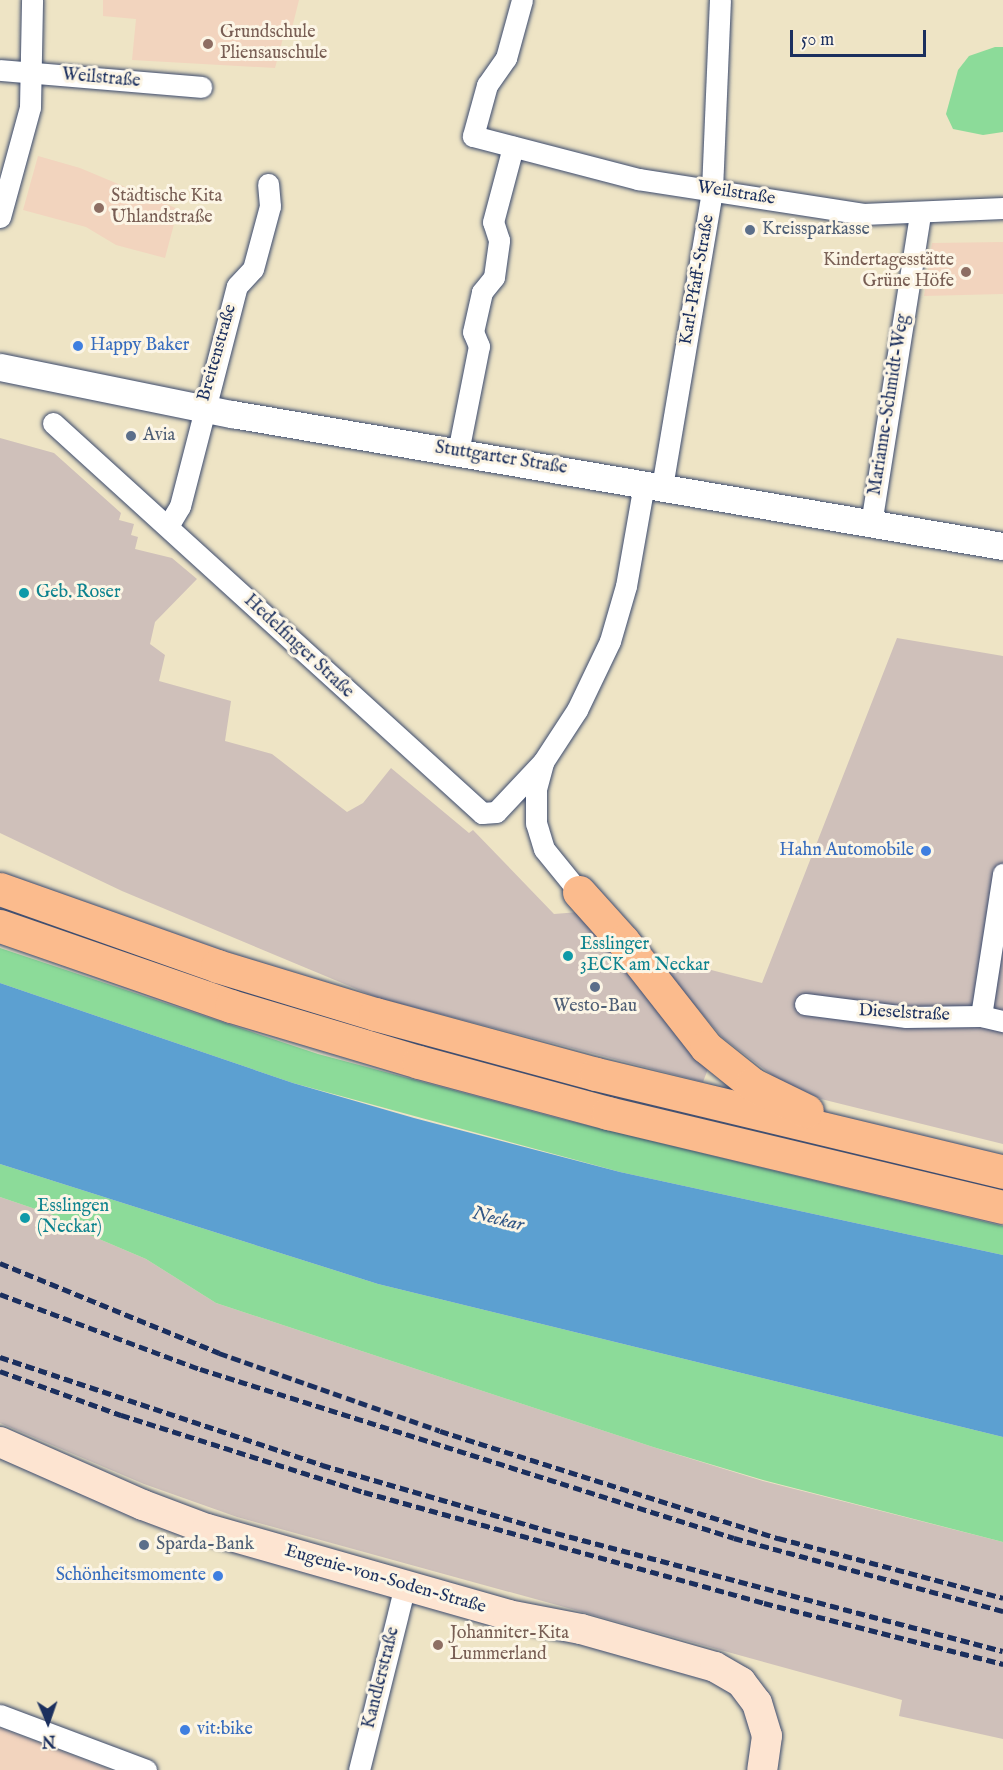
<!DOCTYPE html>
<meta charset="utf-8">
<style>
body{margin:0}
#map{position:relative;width:1003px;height:1770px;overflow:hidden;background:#eee4c5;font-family:"IM FELL English",serif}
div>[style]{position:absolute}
.built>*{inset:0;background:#f2d4be}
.industrial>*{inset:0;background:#cfc0ba}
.green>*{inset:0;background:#8cdb99}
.water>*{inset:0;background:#5ca0d1}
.roads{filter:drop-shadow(0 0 2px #3b4a6d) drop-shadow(0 0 2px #3b4a6d)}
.minor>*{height:21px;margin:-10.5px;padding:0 10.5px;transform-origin:10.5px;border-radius:10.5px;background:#fff}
.tertiary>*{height:27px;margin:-13.5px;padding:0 13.5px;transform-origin:13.5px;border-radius:13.5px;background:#fff}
.secondary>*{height:30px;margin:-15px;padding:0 15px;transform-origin:15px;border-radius:15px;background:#fde4d1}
.trunk>*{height:33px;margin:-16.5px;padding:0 16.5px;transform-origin:16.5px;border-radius:16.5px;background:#fbbb8d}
.rail>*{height:4.5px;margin-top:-2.25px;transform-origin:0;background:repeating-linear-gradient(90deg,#1b2f5e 0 9px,transparent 0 13.5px)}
.dots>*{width:16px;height:16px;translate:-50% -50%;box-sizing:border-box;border:3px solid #fcf5e5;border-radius:50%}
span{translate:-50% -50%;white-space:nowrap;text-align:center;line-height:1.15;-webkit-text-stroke:6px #fcf5e5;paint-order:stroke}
.education-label{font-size:18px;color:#785e54}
.left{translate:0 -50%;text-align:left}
.right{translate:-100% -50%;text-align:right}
.street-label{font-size:18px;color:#1b2f5e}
.service-label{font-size:18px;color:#4e5e75}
.shop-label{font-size:18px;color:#366cbe}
.culture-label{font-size:18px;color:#0d838f}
.water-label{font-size:20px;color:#325786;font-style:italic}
.north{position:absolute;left:18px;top:1692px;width:60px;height:60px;-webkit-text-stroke:4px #fcf5e5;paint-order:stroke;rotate:178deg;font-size:16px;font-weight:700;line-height:24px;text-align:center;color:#1b2f5e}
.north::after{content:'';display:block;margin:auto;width:21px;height:27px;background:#1b2f5e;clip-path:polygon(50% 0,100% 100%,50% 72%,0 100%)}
.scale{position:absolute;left:790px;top:30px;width:136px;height:27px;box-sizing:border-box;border:3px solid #1b2f5e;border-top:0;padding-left:8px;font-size:18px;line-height:21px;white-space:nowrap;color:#1b2f5e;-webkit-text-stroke:4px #fcf5e5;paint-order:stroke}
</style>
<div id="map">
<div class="built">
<div style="clip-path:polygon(103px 0,299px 0,292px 28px,286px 27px,275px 68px,132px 60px,136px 19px,103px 16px)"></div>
<div style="clip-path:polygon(38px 156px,80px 168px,178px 209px,165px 258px,116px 245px,86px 227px,23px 210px)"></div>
<div style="clip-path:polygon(1003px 242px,1003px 294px,924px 296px,932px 243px)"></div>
<div style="clip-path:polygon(0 1728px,111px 1770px,0 1770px)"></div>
</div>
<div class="industrial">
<div style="clip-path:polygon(0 438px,54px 453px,121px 513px,119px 520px,134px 524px,131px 535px,138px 537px,135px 549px,172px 558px,197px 579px,155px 622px,150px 644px,165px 655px,159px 681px,231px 701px,225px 741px,272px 754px,347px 812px,363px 803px,391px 768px,469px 833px,473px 830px,554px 914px,579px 912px,708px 1069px,703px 1082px,378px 998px,122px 891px,0 833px)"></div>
<div style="clip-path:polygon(897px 638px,1003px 656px,1003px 1144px,821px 1099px,776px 1078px,723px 1038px,665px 971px,676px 961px,762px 983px)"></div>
<div style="clip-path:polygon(0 1197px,53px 1215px,52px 1219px,146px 1259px,216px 1303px,653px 1447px,763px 1481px,1003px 1542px,1003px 1739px,899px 1716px,902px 1700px,237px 1517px,144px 1484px,0 1423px)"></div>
</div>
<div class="green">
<div style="clip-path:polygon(995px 47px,1003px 47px,1003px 132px,983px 135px,953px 129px,946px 114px,958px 70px,969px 56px)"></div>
<div style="clip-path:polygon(0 948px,318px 1054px,561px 1119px,1003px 1226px,1003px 1255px,620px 1172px,293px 1083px,0 983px)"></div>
<div style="clip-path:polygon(0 1164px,378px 1284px,1003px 1437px,1003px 1542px,763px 1480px,653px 1447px,216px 1303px,146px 1259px,52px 1219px,53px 1215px,0 1197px)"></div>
</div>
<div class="water">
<div style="clip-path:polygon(0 983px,293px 1083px,414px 1118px,620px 1172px,1003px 1255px,1003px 1437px,378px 1284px,0 1164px)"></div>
</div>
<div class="roads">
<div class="minor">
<div style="left:522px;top:0;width:60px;rotate:105.4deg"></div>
<div style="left:506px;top:58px;width:33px;rotate:125deg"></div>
<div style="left:487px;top:85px;width:53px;rotate:105.4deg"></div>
<div style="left:473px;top:136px;width:171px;rotate:14.6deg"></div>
<div style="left:638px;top:179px;width:228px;rotate:8.8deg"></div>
<div style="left:863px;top:214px;width:140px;rotate:-2.5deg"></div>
<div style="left:0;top:70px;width:202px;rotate:4.8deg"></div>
<div style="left:0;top:217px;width:114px;rotate:-74.7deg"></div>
<div style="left:30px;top:107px;width:107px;rotate:-88.9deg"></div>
<div style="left:53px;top:423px;width:580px;rotate:42.27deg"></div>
<div style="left:482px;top:813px;width:14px;rotate:-4deg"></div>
<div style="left:496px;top:812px;width:69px;rotate:-46.8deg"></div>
<div style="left:458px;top:452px;width:108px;rotate:-78.8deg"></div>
<div style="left:479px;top:346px;width:15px;rotate:-113deg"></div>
<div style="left:473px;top:332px;width:41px;rotate:-77.3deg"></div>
<div style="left:482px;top:292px;width:19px;rotate:-51deg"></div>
<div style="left:494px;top:277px;width:37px;rotate:-82deg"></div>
<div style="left:499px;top:240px;width:19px;rotate:-108deg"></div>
<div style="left:493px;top:222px;width:78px;rotate:-75.1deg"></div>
<div style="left:662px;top:487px;width:301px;rotate:-80.4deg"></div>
<div style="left:712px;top:190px;width:190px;rotate:-87.6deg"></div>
<div style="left:871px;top:524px;width:313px;rotate:-81deg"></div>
<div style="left:168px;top:526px;width:23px;rotate:-59deg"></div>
<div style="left:180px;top:506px;width:227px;rotate:-75.5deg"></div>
<div style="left:237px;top:286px;width:23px;rotate:-47deg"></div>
<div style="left:253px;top:269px;width:65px;rotate:-74.9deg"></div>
<div style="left:270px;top:206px;width:22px;rotate:-95deg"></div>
<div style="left:579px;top:892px;width:55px;rotate:-129.1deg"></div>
<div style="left:544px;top:849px;width:27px;rotate:-107deg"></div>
<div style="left:536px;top:823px;width:34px;rotate:-90deg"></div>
<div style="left:536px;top:789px;width:28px;rotate:-75deg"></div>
<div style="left:543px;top:762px;width:62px;rotate:-56.8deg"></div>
<div style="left:577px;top:710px;width:76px;rotate:-64.4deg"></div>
<div style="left:610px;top:641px;width:57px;rotate:-73.8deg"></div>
<div style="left:626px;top:586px;width:104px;rotate:-80deg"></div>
<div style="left:805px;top:1004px;width:102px;rotate:7.3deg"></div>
<div style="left:906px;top:1017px;width:75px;rotate:-0.8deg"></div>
<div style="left:981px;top:1016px;width:23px;rotate:13deg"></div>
<div style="left:981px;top:1016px;width:144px;rotate:-81.2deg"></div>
<div style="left:0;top:1715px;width:156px;rotate:20.6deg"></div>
<div style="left:359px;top:1770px;width:190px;rotate:-76deg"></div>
</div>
<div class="tertiary">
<div style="left:0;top:367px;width:237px;rotate:11.5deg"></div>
<div style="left:232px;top:414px;width:782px;rotate:9.72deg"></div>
</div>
<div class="secondary">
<div style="left:0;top:1442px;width:156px;rotate:23.8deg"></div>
<div style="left:143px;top:1505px;width:68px;rotate:20.6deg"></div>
<div style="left:207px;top:1529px;width:313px;rotate:15.9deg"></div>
<div style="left:508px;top:1615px;width:74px;rotate:10.9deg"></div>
<div style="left:581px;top:1629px;width:139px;rotate:15.8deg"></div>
<div style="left:715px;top:1667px;width:30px;rotate:30deg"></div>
<div style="left:741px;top:1682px;width:26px;rotate:53deg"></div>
<div style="left:757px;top:1703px;width:34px;rotate:73deg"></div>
<div style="left:767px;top:1736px;width:34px;rotate:98deg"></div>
</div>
<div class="trunk">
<div style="left:0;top:889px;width:230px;rotate:19.5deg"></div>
<div style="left:217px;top:966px;width:165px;rotate:16.9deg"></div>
<div style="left:375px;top:1014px;width:229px;rotate:15.2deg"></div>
<div style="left:596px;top:1074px;width:419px;rotate:13.5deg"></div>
<div style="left:579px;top:892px;width:66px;rotate:48.1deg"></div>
<div style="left:623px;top:941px;width:135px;rotate:51.9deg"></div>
<div style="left:706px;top:1047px;width:59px;rotate:38.8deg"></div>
<div style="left:752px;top:1084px;width:61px;rotate:26.1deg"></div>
<div style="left:0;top:926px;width:244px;rotate:19.1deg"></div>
<div style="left:231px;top:1006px;width:196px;rotate:16.6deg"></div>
<div style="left:419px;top:1062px;width:196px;rotate:15.1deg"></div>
<div style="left:608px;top:1113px;width:406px;rotate:13.4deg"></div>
</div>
</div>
<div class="rail">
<div style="left:0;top:1263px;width:237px;rotate:22.3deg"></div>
<div style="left:219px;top:1353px;width:234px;rotate:19.4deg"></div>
<div style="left:440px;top:1431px;width:355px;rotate:17.6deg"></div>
<div style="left:778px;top:1538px;width:233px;rotate:14.9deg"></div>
<div style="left:0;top:1294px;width:214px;rotate:20.6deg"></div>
<div style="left:200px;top:1369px;width:560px;rotate:17.56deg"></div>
<div style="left:734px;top:1538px;width:279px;rotate:15.2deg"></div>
<div style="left:0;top:1357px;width:340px;rotate:18.5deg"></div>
<div style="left:322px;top:1465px;width:244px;rotate:16.2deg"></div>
<div style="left:556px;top:1533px;width:462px;rotate:14.8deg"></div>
<div style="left:0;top:1371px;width:129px;rotate:20deg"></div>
<div style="left:121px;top:1415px;width:255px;rotate:17.6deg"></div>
<div style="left:364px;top:1492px;width:415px;rotate:15.5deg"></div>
<div style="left:764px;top:1603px;width:247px;rotate:14.3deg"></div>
</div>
<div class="dots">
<div style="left:208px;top:44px;background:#8d6e63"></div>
<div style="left:99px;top:208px;background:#8d6e63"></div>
<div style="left:750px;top:230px;background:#5c6f8a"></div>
<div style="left:966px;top:272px;background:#8d6e63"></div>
<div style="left:78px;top:346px;background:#3f7fe0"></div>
<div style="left:131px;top:436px;background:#5c6f8a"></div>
<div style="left:24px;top:593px;background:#0f9aa8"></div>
<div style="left:926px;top:851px;background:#3f7fe0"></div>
<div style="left:568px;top:956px;background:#0f9aa8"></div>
<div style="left:595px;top:987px;background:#5c6f8a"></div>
<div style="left:25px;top:1218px;background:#0f9aa8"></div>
<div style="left:144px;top:1545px;background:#5c6f8a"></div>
<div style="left:218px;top:1576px;background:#3f7fe0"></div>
<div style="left:438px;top:1645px;background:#8d6e63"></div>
<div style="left:185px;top:1730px;background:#3f7fe0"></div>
</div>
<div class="education-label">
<span class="left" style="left:220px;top:44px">Grundschule<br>Pliensauschule</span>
<span class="left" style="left:111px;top:208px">Städtische Kita<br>Uhlandstraße</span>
<span class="right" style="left:954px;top:272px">Kindertagesstätte<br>Grüne Höfe</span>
<span class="left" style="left:450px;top:1645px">Johanniter-Kita<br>Lummerland</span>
</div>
<div class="street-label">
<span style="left:101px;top:79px;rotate:5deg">Weilstraße</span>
<span style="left:736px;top:194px;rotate:9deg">Weilstraße</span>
<span style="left:698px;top:280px;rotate:-80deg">Karl-Pfaff-Straße</span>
<span style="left:218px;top:353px;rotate:-74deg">Breitenstraße</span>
<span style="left:890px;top:405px;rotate:-81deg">Marianne-Schmidt-Weg</span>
<span style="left:501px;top:459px;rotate:9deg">Stuttgarter Straße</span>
<span style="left:298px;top:647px;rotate:43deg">Hedelfinger Straße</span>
<span style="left:904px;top:1014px;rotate:3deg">Dieselstraße</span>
<span style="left:385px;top:1580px;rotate:16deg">Eugenie-von-Soden-Straße</span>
<span style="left:382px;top:1678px;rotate:-76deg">Kandlerstraße</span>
</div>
<div class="service-label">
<span class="left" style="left:762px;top:230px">Kreissparkasse</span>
<span class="left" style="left:143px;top:436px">Avia</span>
<span style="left:595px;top:1007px">Westo-Bau</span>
<span class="left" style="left:156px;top:1545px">Sparda-Bank</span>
</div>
<div class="shop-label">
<span class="left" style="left:90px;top:346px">Happy Baker</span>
<span class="right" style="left:914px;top:851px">Hahn Automobile</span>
<span class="right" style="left:206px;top:1576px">Schönheitsmomente</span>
<span class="left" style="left:197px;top:1730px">vit:bike</span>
</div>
<div class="culture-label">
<span class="left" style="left:36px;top:593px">Geb. Roser</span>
<span class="left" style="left:580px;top:956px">Esslinger<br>3ECK am Neckar</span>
<span class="left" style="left:37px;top:1218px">Esslingen<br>(Neckar)</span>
</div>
<div class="water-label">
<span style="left:498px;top:1219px;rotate:14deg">Neckar</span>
</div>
<div class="north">N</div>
<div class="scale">50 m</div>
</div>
